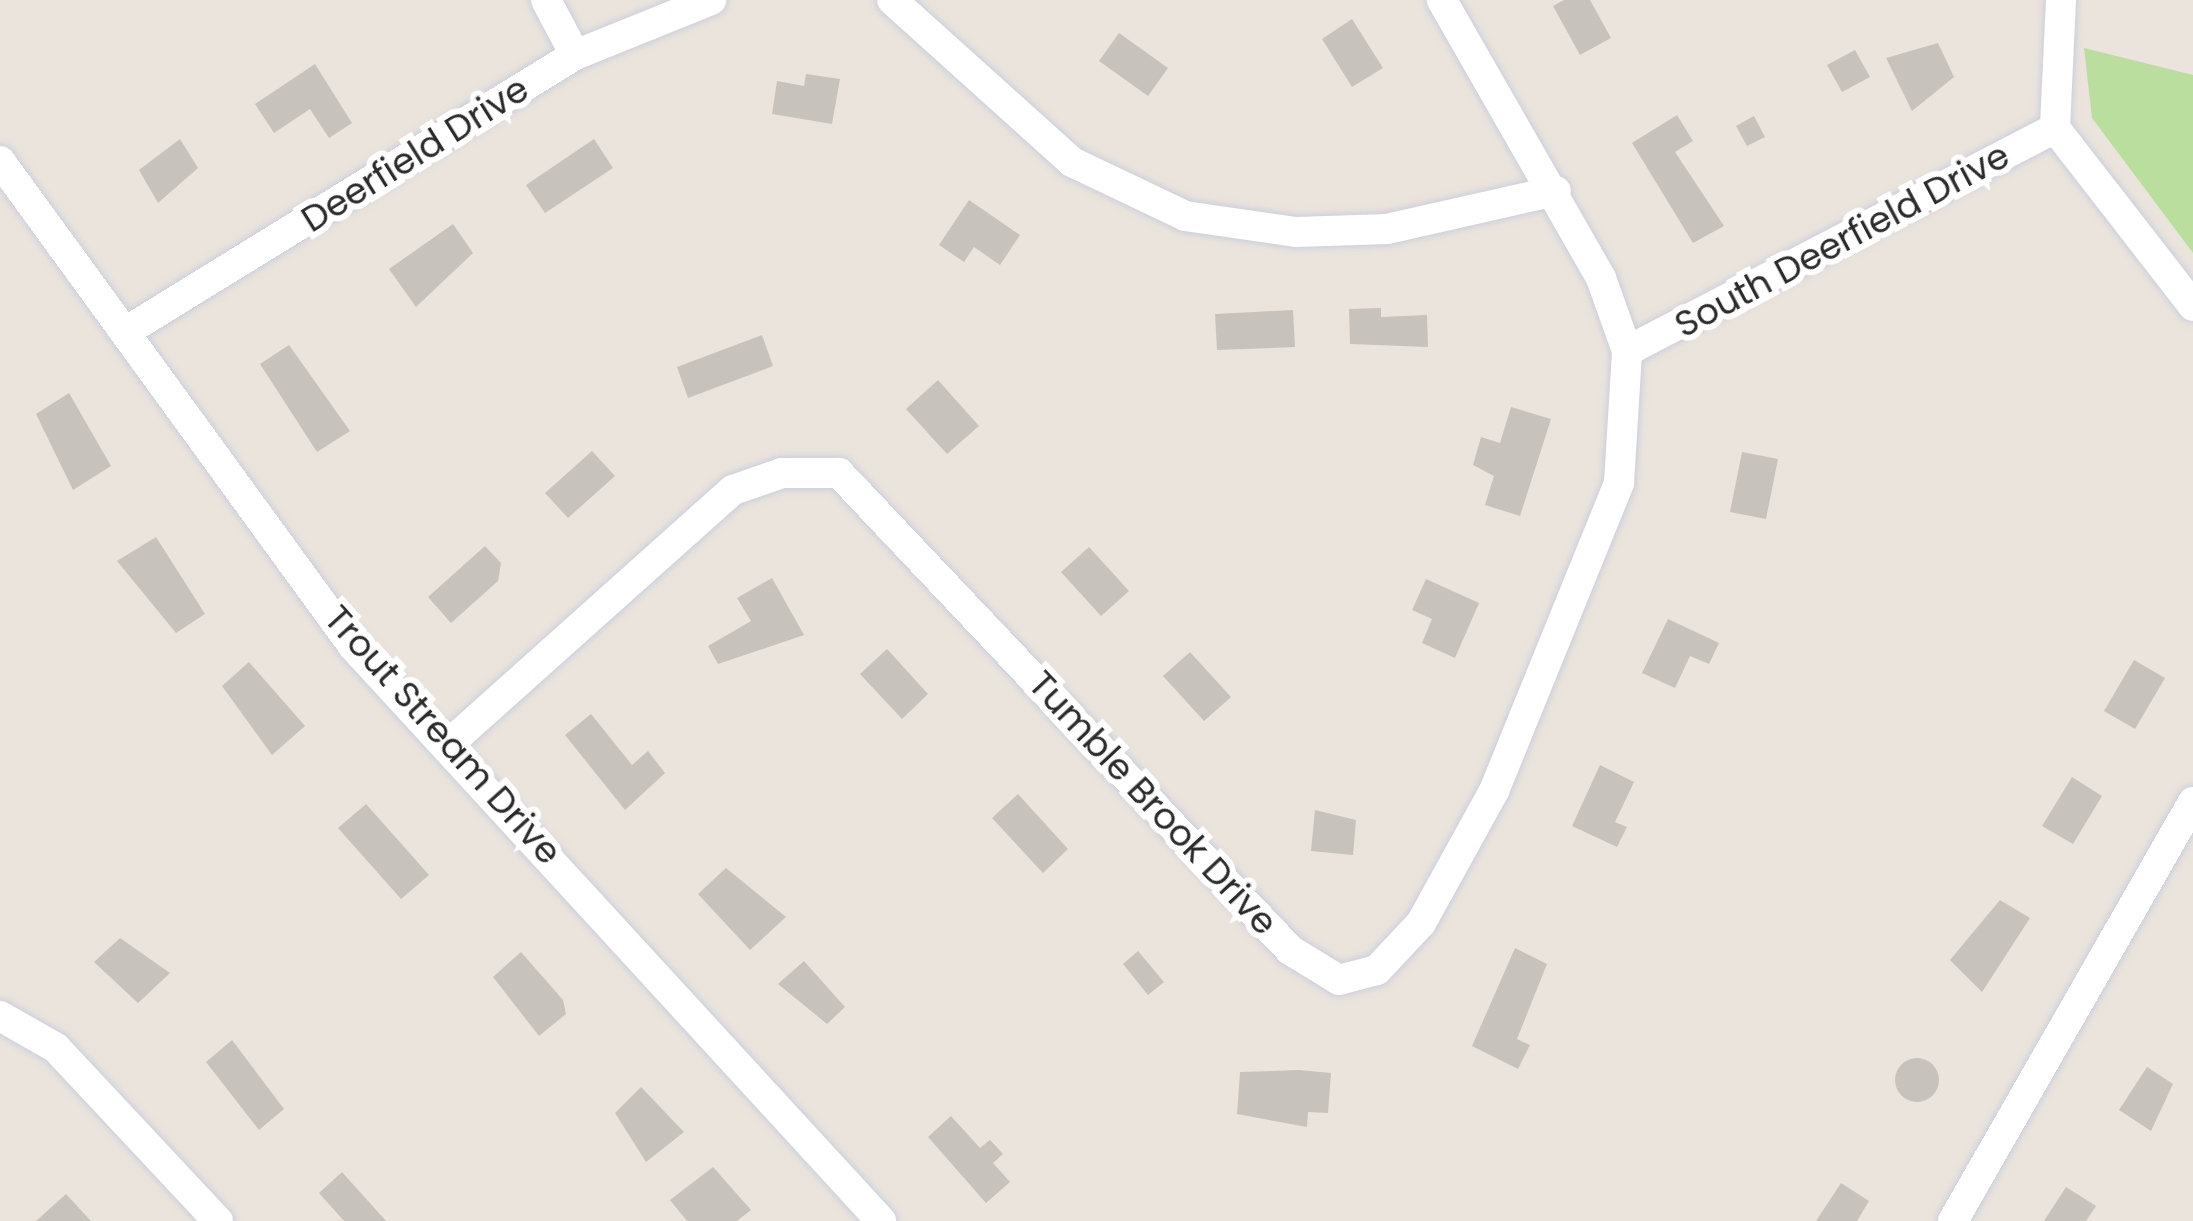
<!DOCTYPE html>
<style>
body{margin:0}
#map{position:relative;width:2193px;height:1221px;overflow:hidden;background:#ebe4dd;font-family:Poppins,sans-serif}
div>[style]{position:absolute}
.green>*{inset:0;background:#b9de9e}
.building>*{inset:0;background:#c7c2bc}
.round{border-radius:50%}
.roads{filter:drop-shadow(0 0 3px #cbd0db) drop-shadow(0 0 3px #cbd0db)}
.street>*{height:30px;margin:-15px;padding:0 15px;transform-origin:15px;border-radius:15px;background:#fff}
span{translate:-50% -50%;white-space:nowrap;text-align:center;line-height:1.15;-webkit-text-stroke:12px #fff;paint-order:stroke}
.street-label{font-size:36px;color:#2a2a2a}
</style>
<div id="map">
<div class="green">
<div style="clip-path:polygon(2084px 48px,2193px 75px,2193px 253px,2092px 118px)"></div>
</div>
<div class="building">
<div style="clip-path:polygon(1564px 0,1590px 0,1611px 38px,1580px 55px,1553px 6px)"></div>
<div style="clip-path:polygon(1352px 19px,1383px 68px,1352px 87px,1322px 39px)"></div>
<div style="clip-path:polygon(1119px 33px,1168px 68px,1148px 96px,1099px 61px)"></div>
<div style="clip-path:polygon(1938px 43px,1954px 77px,1912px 111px,1886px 58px)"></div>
<div style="clip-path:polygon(1855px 50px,1870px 77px,1842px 92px,1827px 65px)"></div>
<div style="clip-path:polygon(315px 64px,352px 123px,329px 138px,310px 109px,274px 133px,255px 104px)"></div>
<div style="clip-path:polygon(806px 74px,840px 79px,832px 124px,772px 114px,777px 81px,804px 86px)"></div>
<div style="clip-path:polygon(1677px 115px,1693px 141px,1675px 152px,1724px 226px,1693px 243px,1632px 143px)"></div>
<div style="clip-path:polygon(1754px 116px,1765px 137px,1747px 146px,1736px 126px)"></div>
<div style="clip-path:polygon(180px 139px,198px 168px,158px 203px,139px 170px)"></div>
<div style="clip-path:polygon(594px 139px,613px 168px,545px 213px,526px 185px)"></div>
<div style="clip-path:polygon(969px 200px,1020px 235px,1000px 265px,974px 247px,964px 262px,939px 245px)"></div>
<div style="clip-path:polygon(453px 224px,473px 253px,416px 307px,389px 269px)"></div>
<div style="clip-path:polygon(1381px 308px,1381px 317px,1427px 315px,1428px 347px,1350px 344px,1349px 309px)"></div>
<div style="clip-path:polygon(1293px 310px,1295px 347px,1217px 350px,1215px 314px)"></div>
<div style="clip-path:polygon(762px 335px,773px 366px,688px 398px,677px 367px)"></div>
<div style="clip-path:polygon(289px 345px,350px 431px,317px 452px,260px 364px)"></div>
<div style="clip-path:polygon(938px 380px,979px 426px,947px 454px,906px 409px)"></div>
<div style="clip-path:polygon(69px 393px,111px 466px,73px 490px,36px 414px)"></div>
<div style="clip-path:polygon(1511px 407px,1551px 419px,1520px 516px,1485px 505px,1494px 476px,1473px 465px,1481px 437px,1500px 443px)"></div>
<div style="clip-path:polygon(592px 451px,615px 476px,568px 518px,545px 493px)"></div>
<div style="clip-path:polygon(1742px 452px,1778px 459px,1766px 519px,1730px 512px)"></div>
<div style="clip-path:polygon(156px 537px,205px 614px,176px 633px,117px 561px)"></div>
<div style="clip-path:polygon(485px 546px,501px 563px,498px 581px,451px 623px,428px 597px)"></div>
<div style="clip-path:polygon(1089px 547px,1129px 591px,1101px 616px,1061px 572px)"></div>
<div style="clip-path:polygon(772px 578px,804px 635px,718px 664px,708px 646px,751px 621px,737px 598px)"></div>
<div style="clip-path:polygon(1426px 579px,1479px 603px,1455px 658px,1422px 643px,1432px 619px,1412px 610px)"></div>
<div style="clip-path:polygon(1668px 619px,1719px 643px,1709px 664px,1690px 656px,1675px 688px,1642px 673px)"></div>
<div style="clip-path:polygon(887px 649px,928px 694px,902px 719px,860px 674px)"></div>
<div style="clip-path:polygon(1190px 652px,1231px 697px,1204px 721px,1163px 676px)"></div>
<div style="clip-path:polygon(2134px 660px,2165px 678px,2135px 729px,2104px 711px)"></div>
<div style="clip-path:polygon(249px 662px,305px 726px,272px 755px,222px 686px)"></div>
<div style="clip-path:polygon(591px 714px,632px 765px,648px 751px,665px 773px,625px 810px,565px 735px)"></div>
<div style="clip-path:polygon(1600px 765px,1634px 782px,1615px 822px,1627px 827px,1617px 847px,1572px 826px)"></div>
<div style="clip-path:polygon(2072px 777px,2102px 796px,2073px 844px,2042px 826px)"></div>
<div style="clip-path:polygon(1018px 794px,1068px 849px,1043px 873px,992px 818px)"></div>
<div style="clip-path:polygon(366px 804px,429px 875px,401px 899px,338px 828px)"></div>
<div style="clip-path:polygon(1315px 810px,1356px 820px,1353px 855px,1311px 851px)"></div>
<div style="clip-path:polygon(726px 868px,786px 917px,750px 950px,698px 894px)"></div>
<div style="clip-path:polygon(2000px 900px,2030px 918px,1982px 992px,1950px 960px)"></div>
<div style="clip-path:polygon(120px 938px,170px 973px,138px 1003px,94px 962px)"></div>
<div style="clip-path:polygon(1515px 948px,1547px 964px,1517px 1039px,1530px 1045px,1518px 1069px,1472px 1046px)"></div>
<div style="clip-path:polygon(1138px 951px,1164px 982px,1148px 995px,1123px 964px)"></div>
<div style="clip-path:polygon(521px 952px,563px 1000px,566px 1014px,539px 1036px,493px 977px)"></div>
<div style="clip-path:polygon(804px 961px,845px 1007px,827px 1024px,778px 984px)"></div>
<div style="clip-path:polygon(232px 1040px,284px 1109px,259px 1130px,206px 1062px)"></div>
<div class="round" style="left:1895px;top:1058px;width:44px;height:44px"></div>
<div style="clip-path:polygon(2147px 1067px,2173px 1084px,2151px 1131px,2119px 1110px)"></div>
<div style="clip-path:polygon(1299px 1070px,1331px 1073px,1328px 1113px,1308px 1112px,1307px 1127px,1237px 1114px,1240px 1072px)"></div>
<div style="clip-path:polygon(641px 1087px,684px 1132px,646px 1162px,615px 1113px)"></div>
<div style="clip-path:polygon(951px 1116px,980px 1148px,990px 1140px,1003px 1154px,993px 1163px,1010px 1182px,986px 1203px,928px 1137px)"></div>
<div style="clip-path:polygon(713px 1167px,751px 1210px,737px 1221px,687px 1221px,670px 1200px)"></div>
<div style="clip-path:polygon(342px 1172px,386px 1221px,344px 1221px,319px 1193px)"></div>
<div style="clip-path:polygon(1841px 1183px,1869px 1201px,1857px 1221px,1816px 1221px)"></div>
<div style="clip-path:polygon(2066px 1187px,2096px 1206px,2086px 1221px,2044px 1221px)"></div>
<div style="clip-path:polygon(66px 1194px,91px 1221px,36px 1221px)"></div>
</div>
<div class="roads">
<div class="street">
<div style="left:546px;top:0;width:62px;rotate:62.2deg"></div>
<div style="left:892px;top:0;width:242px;rotate:42deg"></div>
<div style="left:1072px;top:162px;width:125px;rotate:25.5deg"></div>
<div style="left:1185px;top:216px;width:112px;rotate:8.2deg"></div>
<div style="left:1296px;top:232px;width:91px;rotate:-1.9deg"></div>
<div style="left:1387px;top:229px;width:173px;rotate:-12.7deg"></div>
<div style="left:2061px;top:0;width:128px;rotate:92.7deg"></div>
<div style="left:2055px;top:128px;width:225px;rotate:52.2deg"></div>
<div style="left:0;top:161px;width:600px;rotate:53.95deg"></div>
<div style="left:353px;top:646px;width:781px;rotate:47.44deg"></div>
<div style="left:130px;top:329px;width:523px;rotate:-31.62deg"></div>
<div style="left:575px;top:55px;width:147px;rotate:-22deg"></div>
<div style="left:1627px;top:351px;width:483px;rotate:-27.5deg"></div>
<div style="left:451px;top:742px;width:378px;rotate:-41.8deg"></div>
<div style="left:733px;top:490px;width:52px;rotate:-19.1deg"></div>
<div style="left:782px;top:473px;width:57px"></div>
<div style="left:839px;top:473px;width:656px;rotate:46.6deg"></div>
<div style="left:1290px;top:950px;width:57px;rotate:31.5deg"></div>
<div style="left:1339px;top:980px;width:39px;rotate:-15deg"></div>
<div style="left:1377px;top:970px;width:64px;rotate:-46.9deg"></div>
<div style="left:1421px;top:923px;width:151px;rotate:-61.1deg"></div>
<div style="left:1494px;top:791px;width:332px;rotate:-67.9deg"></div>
<div style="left:1619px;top:483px;width:132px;rotate:-86.5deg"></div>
<div style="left:1627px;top:351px;width:77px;rotate:-109.6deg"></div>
<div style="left:1601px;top:278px;width:320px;rotate:-119.8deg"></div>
<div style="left:0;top:1016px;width:64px;rotate:29.7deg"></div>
<div style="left:56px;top:1048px;width:237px;rotate:46.9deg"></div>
<div style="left:1953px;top:1221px;width:483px;rotate:-60.2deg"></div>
</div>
</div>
<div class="street-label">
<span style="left:415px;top:154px;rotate:-32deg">Deerfield Drive</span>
<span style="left:1842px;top:240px;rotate:-28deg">South Deerfield Drive</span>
<span style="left:443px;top:735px;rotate:48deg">Trout Stream Drive</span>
<span style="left:1153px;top:803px;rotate:47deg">Tumble Brook Drive</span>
</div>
</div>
